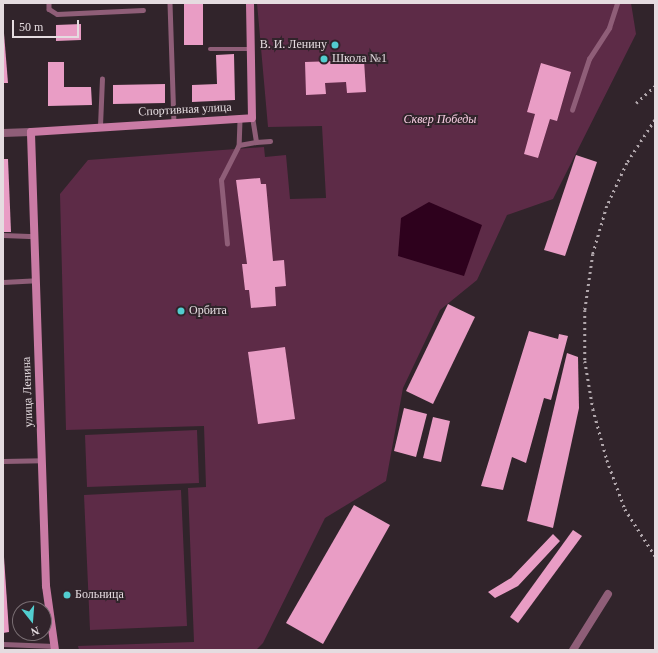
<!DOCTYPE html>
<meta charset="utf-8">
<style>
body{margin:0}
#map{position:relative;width:658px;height:653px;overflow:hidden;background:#31242b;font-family:"Times New Roman",serif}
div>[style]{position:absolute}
.green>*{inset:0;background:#5d2b47}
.water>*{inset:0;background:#2e011d}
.building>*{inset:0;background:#e99dc5}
.lane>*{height:4.5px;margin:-2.25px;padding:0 2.25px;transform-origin:2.25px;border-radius:2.25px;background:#8f5e78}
.street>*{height:8px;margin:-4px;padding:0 4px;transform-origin:4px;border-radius:4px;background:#8f5e78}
.secondary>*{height:8px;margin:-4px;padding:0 4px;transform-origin:4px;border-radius:4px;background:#ca7ba5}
.rail>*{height:2.5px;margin-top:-1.25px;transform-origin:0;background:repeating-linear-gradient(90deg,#b1a7ac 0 2px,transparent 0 6px)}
.dots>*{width:11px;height:11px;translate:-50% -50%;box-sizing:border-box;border:2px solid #31242b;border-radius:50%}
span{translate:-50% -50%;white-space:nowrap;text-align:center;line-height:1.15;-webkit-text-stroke:4px #31242b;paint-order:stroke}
.poi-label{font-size:12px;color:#e5dce0}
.right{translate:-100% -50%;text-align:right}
.left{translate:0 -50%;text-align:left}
.street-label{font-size:12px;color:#e5dce0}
.park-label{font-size:12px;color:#f7cee2;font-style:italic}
.frame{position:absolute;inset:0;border:4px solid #e5dce0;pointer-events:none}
.north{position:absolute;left:12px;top:601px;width:40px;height:40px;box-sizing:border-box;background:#31242b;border:1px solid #796e73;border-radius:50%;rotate:163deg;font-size:11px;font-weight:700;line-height:16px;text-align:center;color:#e5dce0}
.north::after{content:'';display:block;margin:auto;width:14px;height:18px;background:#52cdcf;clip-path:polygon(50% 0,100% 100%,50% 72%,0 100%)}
.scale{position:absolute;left:12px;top:20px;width:67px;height:18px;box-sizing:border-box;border:2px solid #e5dce0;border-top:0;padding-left:5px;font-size:12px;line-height:14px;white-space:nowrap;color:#e5dce0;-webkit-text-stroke:3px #31242b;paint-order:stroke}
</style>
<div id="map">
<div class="green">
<div style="clip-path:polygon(257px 3px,631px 3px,636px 34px,553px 199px,507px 215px,477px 280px,440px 310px,403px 388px,386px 481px,325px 518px,263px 643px,256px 650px,79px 650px,78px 646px,194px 642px,188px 488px,206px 487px,204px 426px,66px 430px,60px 194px,88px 160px,264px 147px,265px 157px,286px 155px,290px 199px,326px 198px,322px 126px,268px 127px)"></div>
<div style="clip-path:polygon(197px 430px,199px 483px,87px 487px,85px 435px)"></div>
<div style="clip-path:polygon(181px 490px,187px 626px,90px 630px,84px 495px)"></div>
</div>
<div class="water">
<div style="clip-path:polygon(429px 202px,482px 225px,464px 276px,398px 256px,401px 218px)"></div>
</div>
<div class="building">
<div style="clip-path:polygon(184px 3px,203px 3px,203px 45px,184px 45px)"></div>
<div style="clip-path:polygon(3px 21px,8px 83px,3px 83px)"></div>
<div style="clip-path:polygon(81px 24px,81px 40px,56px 41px,56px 25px)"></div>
<div style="clip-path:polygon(234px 54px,235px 100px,192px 102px,192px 85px,217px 84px,216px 55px)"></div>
<div style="clip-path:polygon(364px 60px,366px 92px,347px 93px,346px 82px,325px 83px,326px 94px,306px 95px,305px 62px)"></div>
<div style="clip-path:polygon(48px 62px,64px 62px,64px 87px,91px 87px,92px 105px,48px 106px)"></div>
<div style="clip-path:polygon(541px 63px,571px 72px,557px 121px,550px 119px,538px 158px,524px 154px,535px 114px,527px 112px)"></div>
<div style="clip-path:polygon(165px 84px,165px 103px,113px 104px,113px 85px)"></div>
<div style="clip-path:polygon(576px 155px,597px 162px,565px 256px,544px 250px)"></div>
<div style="clip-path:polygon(3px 159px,8px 159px,11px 232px,3px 232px)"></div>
<div style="clip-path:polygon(260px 178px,261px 184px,266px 184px,273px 261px,284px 260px,286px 286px,275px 287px,276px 306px,251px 308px,249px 290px,245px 290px,242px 264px,247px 264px,236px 180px)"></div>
<div style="clip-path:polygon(448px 304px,475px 317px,433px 404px,406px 391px)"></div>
<div style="clip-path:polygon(529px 331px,558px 339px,559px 334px,568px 336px,551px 400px,544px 398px,526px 463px,512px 457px,503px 490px,481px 486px)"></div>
<div style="clip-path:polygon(285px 347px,295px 419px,258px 424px,248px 352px)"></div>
<div style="clip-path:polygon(567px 353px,578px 357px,579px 408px,553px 528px,527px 521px)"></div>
<div style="clip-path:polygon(404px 408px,427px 414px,416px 457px,394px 451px)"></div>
<div style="clip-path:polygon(433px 417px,450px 421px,441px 462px,423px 458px)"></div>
<div style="clip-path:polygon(354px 505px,390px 525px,323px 644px,286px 623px)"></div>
<div style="clip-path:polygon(573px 530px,582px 536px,518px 623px,510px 617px)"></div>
<div style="clip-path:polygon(553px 534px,560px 541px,518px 586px,495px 598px,488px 592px,511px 578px)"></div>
<div style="clip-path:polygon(3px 542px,9px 632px,3px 633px)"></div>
</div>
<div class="lane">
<div style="left:49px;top:3px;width:6px;rotate:90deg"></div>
<div style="left:49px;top:9px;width:9px;rotate:32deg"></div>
<div style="left:57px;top:14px;width:86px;rotate:-2.7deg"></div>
<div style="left:170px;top:3px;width:120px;rotate:88.1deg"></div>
<div style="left:210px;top:49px;width:41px"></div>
<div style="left:572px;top:110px;width:54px;rotate:-71.6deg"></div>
<div style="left:589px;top:59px;width:37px;rotate:-57deg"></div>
<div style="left:609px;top:28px;width:26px;rotate:-72deg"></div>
<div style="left:240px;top:120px;width:25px;rotate:92deg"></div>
<div style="left:239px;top:145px;width:17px;rotate:-10deg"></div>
<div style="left:256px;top:142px;width:24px;rotate:-99deg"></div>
<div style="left:100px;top:126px;width:47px;rotate:-87.6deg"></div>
<div style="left:256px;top:142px;width:14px;rotate:-4deg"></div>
<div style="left:3px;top:235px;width:32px;rotate:2deg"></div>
<div style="left:227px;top:244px;width:64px;rotate:-95.4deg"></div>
<div style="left:221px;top:180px;width:39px;rotate:-63deg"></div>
<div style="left:3px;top:282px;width:33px;rotate:-3deg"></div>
<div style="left:3px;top:461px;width:39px;rotate:-1deg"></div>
<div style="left:3px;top:644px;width:51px;rotate:2.2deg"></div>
</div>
<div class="street">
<div style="left:3px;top:133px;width:28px;rotate:-2deg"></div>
<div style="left:573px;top:650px;width:66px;rotate:-58deg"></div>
</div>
<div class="secondary">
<div style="left:55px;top:650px;width:65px;rotate:-98deg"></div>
<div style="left:46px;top:586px;width:454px;rotate:-91.9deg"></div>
<div style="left:31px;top:132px;width:221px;rotate:-3.6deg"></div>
<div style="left:252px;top:118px;width:115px;rotate:-91deg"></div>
</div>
<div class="rail">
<div style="left:636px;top:103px;width:25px;rotate:-42deg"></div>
<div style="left:655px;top:120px;width:51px;rotate:123.1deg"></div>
<div style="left:627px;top:163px;width:47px;rotate:114.9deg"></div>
<div style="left:607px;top:206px;width:50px;rotate:106.3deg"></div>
<div style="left:593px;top:254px;width:57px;rotate:98.1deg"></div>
<div style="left:585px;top:310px;width:51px;rotate:90deg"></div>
<div style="left:585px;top:361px;width:49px;rotate:80.5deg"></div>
<div style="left:593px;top:409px;width:53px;rotate:74.6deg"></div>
<div style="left:607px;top:460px;width:52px;rotate:69.8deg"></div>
<div style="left:625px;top:509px;width:56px;rotate:57.4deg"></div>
</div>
<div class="dots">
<div style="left:335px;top:45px;background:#52cdcf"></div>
<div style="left:324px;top:59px;background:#52cdcf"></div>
<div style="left:181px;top:311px;background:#52cdcf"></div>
<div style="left:67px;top:595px;background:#52cdcf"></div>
</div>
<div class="poi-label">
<span class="right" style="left:327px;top:45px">В. И. Ленину</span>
<span class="left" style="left:332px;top:59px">Школа №1</span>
<span class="left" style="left:189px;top:311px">Орбита</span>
<span class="left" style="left:75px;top:595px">Больница</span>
</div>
<div class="street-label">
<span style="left:185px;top:110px;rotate:-3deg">Спортивная улица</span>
<span style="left:28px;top:392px;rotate:-92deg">улица Ленина</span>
</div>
<div class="park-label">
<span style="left:440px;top:120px">Сквер Победы</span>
</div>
<div class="frame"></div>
<div class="north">N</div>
<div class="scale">50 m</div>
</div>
